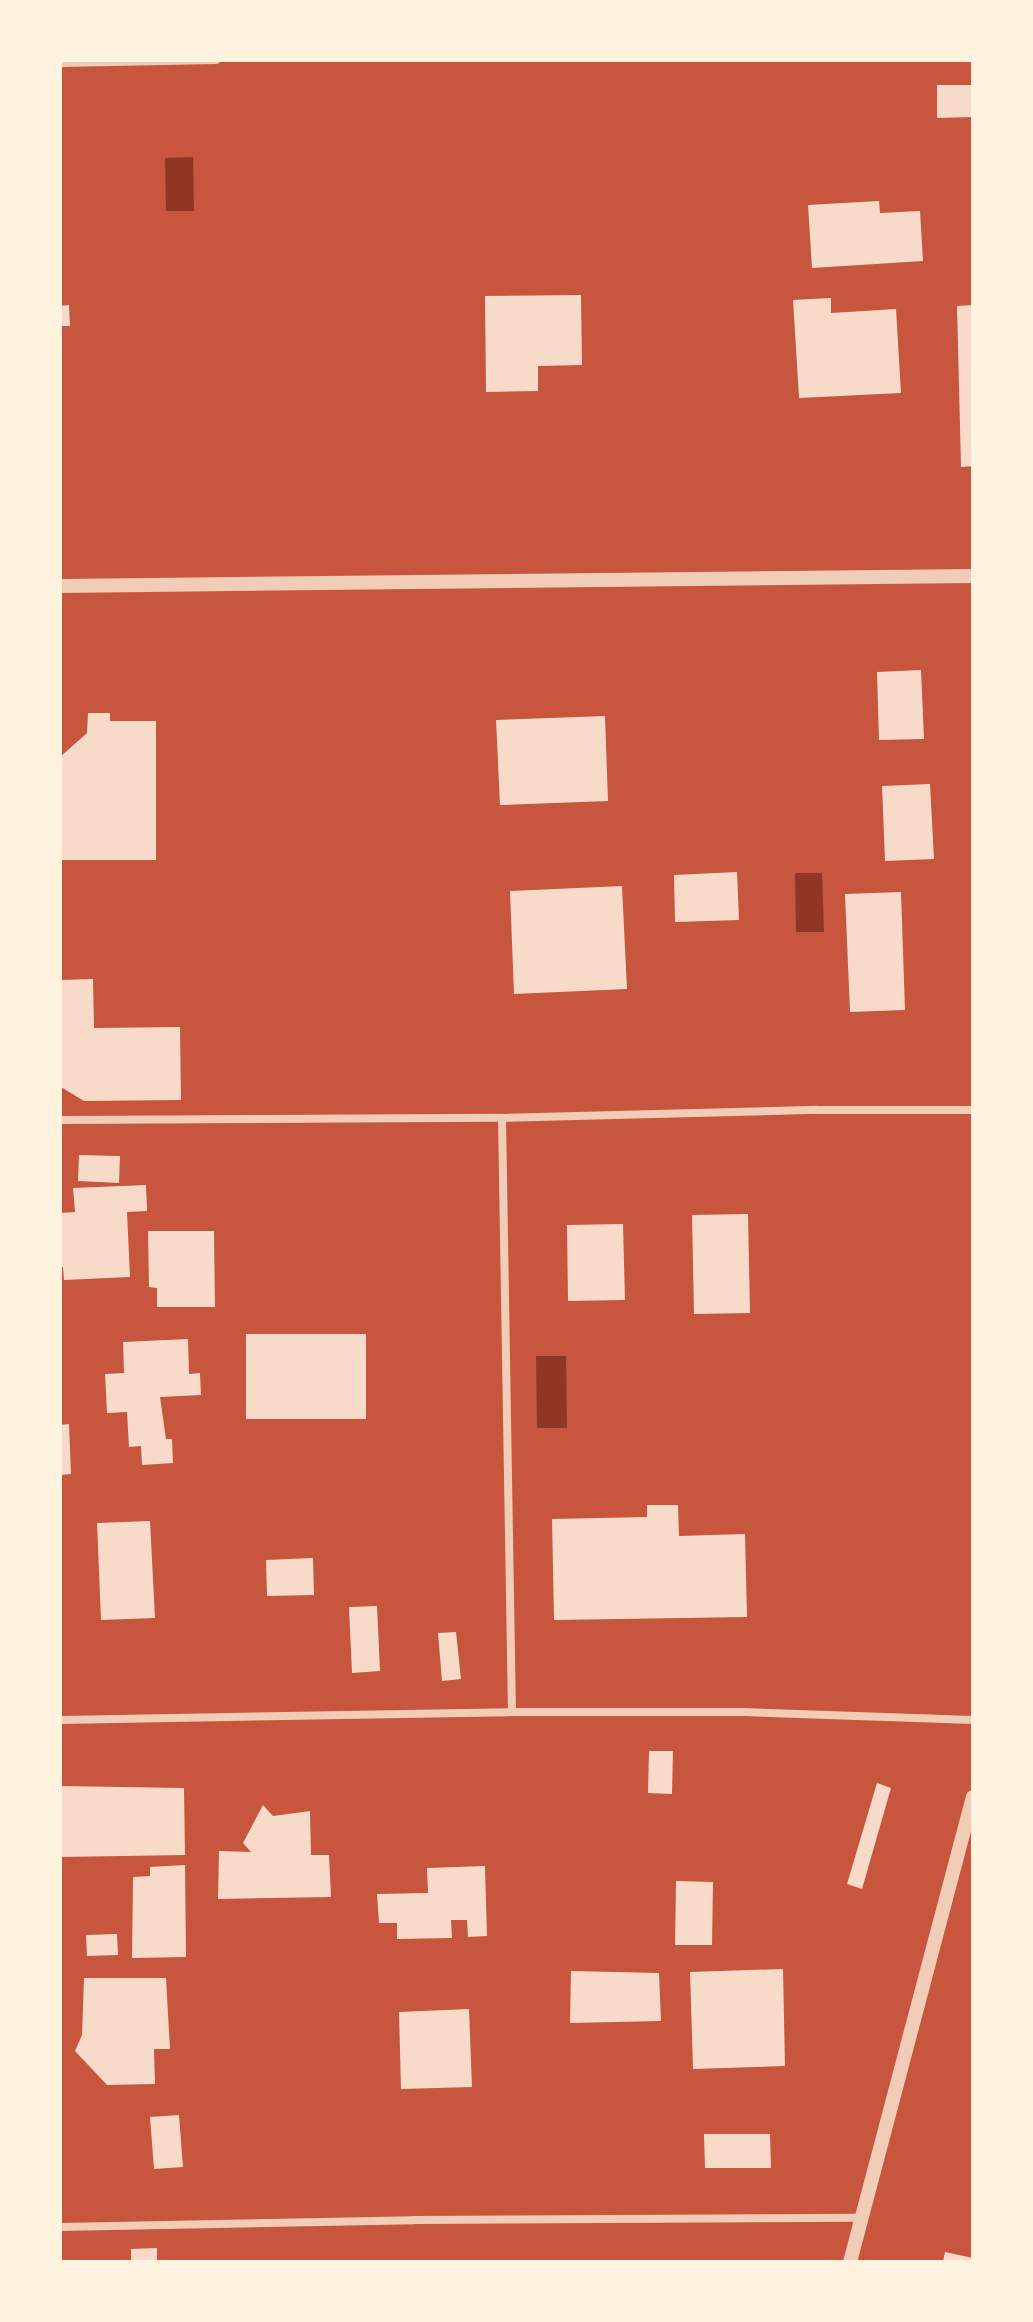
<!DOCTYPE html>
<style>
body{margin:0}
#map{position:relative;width:1033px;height:2322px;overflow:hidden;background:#c8553d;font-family:Arial,sans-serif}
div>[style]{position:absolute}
.water>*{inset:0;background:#8f3625}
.building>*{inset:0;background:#f7dbc8}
.minor>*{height:8px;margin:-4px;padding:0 4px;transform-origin:4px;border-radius:4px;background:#f1ccb7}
.tertiary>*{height:14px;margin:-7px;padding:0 7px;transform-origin:7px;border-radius:7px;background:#f1ccb7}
span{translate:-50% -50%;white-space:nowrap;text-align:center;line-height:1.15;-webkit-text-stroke:6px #fff3e0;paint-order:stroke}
.frame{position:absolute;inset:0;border:62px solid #fff3e0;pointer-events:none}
</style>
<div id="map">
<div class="water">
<div style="clip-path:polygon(193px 157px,194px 211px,166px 211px,165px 158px)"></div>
<div style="clip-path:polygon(822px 873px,824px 932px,796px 932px,795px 873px)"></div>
<div style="clip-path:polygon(536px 1356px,566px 1356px,567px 1428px,537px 1428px)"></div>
</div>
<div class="building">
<div style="clip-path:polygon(937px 85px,973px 85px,973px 117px,937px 118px)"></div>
<div style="clip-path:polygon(879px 201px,880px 213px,920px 211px,923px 261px,812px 268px,808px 205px)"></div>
<div style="clip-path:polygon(581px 295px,582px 365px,538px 366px,538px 391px,486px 392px,485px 296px)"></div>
<div style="clip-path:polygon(831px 298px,831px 313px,896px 309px,901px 393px,799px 398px,793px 300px)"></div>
<div style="clip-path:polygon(69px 305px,70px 326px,60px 326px,60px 306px)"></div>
<div style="clip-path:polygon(973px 305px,973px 466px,961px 467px,957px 306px)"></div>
<div style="clip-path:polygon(921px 670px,924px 739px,879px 740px,877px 672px)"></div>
<div style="clip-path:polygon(88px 713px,110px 713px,110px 721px,156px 721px,156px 860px,60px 860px,60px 757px,87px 733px)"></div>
<div style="clip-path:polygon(605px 716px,608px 801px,500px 805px,496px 720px)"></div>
<div style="clip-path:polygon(930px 784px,934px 859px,885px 861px,882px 786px)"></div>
<div style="clip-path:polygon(737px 872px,739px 920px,675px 922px,674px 875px)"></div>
<div style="clip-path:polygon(622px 886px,627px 989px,514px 994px,510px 891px)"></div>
<div style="clip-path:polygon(901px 892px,905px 1010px,850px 1012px,845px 894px)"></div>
<div style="clip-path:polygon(93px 979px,94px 1028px,180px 1027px,181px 1100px,84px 1101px,61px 1087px,60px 980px)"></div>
<div style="clip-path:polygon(79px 1155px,120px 1156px,119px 1183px,78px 1181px)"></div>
<div style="clip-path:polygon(146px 1185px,147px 1211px,127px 1212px,130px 1277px,64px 1280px,63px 1267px,60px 1267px,60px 1213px,75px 1212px,73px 1188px)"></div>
<div style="clip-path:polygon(748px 1214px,750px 1313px,694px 1314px,692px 1215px)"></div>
<div style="clip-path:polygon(623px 1224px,625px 1300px,568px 1301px,567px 1225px)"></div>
<div style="clip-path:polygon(148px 1231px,214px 1231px,215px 1307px,157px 1307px,157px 1288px,149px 1287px)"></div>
<div style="clip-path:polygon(246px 1334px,366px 1334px,366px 1419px,246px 1419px)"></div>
<div style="clip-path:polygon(188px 1339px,189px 1374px,200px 1373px,201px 1395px,160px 1397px,166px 1439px,172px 1439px,173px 1463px,142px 1465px,141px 1446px,129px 1447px,127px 1412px,107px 1413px,105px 1374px,124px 1373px,123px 1342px)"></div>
<div style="clip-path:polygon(69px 1424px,71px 1474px,60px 1475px,60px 1425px)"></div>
<div style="clip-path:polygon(647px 1505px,678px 1505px,679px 1536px,745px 1534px,747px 1617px,554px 1620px,552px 1519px,647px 1517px)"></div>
<div style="clip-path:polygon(150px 1521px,155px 1618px,101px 1620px,97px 1523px)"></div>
<div style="clip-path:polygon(313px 1558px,314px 1595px,267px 1596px,266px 1560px)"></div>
<div style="clip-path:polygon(377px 1606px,380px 1671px,352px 1673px,349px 1607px)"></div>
<div style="clip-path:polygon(456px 1632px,461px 1679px,442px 1681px,438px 1633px)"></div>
<div style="clip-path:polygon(649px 1751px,673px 1751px,672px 1794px,648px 1793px)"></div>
<div style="clip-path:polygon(877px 1783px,891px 1788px,862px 1889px,847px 1884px)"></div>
<div style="clip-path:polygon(60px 1786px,184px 1788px,185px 1855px,60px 1857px)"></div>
<div style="clip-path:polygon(263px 1805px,273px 1816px,310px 1811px,311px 1855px,329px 1855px,331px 1897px,218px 1899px,219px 1851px,251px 1852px,243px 1843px)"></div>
<div style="clip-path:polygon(185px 1865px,186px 1957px,132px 1958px,133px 1877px,150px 1876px,150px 1867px)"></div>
<div style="clip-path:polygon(485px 1866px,487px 1936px,468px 1937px,467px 1920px,451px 1920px,452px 1938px,397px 1939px,397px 1923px,379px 1923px,377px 1894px,428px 1893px,427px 1868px)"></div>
<div style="clip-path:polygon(676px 1881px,713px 1882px,712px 1945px,675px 1945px)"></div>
<div style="clip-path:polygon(117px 1934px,118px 1955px,87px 1956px,86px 1935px)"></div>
<div style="clip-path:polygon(783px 1969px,785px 2066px,693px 2069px,690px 1972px)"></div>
<div style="clip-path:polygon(571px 1971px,659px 1973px,661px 2021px,570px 2023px)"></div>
<div style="clip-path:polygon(84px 1978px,166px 1978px,170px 2049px,154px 2049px,155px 2084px,107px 2085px,75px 2051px,82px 2035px)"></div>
<div style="clip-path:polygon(469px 2009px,472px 2087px,401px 2089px,399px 2012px)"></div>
<div style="clip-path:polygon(179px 2115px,183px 2167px,154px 2169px,150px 2117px)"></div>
<div style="clip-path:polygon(704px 2134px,770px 2134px,771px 2168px,705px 2168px)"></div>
<div style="clip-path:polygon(157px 2248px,157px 2262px,131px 2262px,131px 2249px)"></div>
<div style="clip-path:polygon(945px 2252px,973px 2258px,973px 2262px,943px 2262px)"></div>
</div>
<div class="minor">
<div style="left:60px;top:63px;width:156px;rotate:-1.1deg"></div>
<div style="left:502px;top:1118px;width:594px;rotate:89.04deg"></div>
<div style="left:60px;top:1120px;width:442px;rotate:-0.3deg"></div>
<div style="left:502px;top:1118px;width:315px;rotate:-1.5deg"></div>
<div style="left:817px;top:1110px;width:156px"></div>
<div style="left:60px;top:1720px;width:452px;rotate:-1deg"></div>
<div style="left:512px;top:1712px;width:232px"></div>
<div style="left:744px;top:1712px;width:229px;rotate:2deg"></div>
<div style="left:60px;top:2227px;width:354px;rotate:-1.1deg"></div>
<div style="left:414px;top:2220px;width:448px;rotate:-0.3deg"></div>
</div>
<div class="tertiary">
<div style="left:60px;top:586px;width:913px;rotate:-0.63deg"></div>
<div style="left:850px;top:2262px;width:481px;rotate:-75.2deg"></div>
</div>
<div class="frame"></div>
</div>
